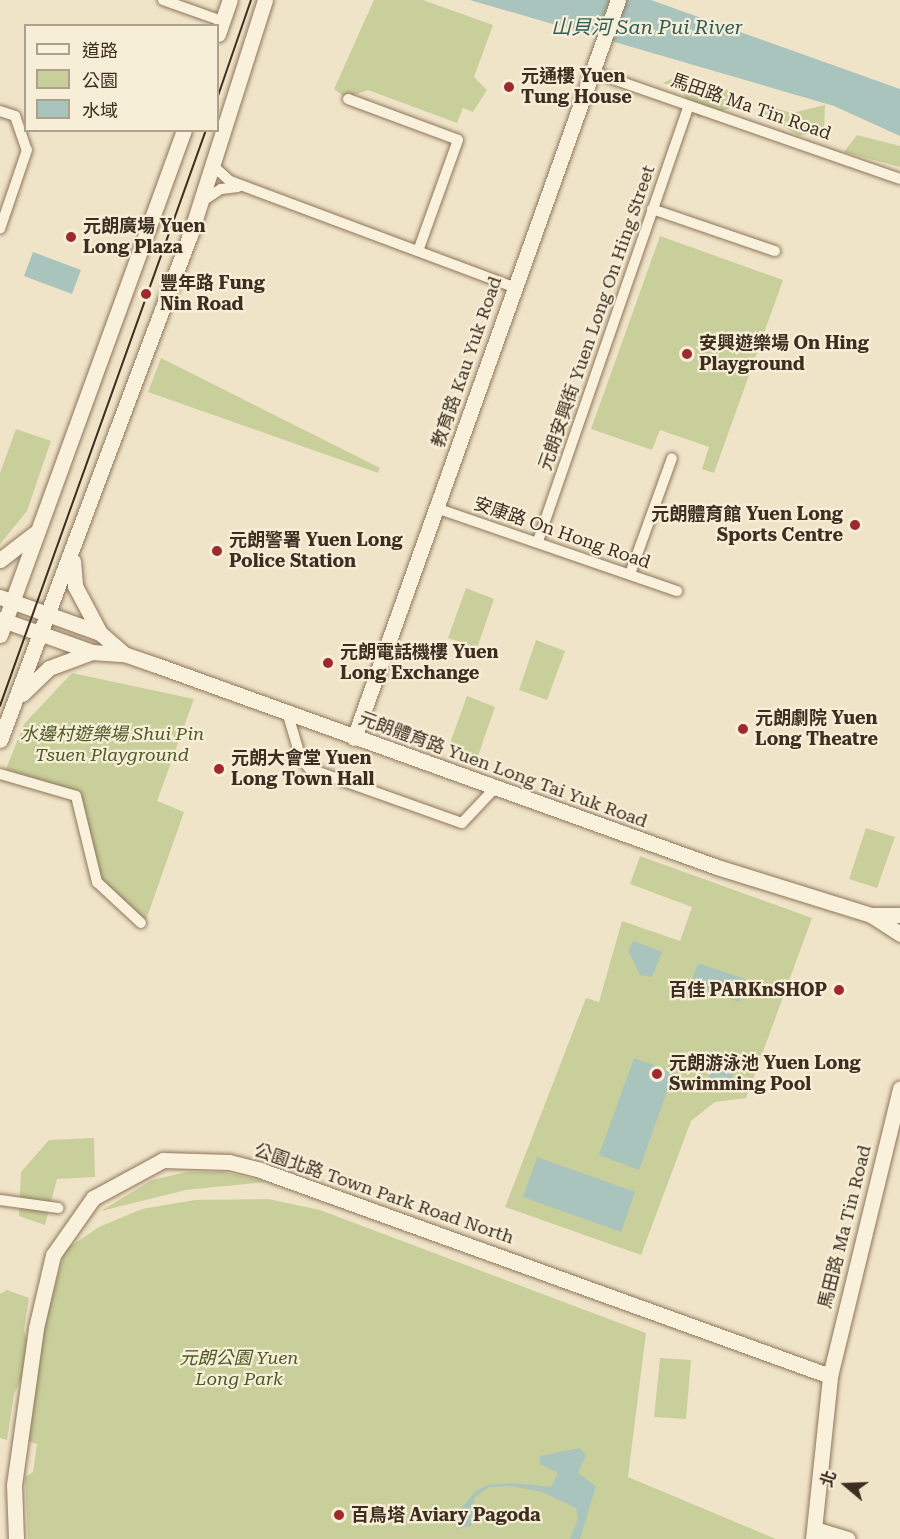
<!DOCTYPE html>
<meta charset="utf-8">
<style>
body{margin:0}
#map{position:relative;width:900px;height:1539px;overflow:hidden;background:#f0e4c8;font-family:"Roboto Serif","Noto Sans TC",serif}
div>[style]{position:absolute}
.green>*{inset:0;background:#c9cf9b}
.water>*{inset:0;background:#a9c4bc}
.round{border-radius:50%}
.roads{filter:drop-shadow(0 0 2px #8d765c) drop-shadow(0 0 2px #8d765c)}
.street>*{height:10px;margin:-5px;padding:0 5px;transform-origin:5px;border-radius:5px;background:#faf1dc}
.secondary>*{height:15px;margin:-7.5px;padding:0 7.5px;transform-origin:7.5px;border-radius:7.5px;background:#faf1dc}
.tram>*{height:1.5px;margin:-0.75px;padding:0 0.75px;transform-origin:0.75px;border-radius:0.75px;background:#3d2e20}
.dots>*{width:16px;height:16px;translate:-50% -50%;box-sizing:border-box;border:3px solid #f7eed8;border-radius:50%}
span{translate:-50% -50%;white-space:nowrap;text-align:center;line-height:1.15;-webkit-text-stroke:4.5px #f7eed8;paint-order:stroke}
.poi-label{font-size:18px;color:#3d2e20;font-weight:700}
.left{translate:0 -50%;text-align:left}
.right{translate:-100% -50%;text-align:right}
.street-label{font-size:18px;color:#3d2e20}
.park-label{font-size:18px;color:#4d5a26;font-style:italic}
.water-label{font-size:20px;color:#2f5d5a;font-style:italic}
.legend{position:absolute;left:24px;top:24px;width:195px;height:108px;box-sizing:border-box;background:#f7eed8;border:2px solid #ada18e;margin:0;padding:8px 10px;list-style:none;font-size:18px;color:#3d2e20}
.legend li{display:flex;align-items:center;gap:12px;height:30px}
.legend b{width:30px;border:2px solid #ada18e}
.north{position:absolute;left:816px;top:1455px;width:60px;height:60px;-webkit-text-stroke:4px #f7eed8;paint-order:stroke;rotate:289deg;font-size:16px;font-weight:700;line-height:24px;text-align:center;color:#3d2e20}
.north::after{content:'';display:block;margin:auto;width:21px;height:27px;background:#3d2e20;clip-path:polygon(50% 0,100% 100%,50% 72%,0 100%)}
</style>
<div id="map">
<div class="green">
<div style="clip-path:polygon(374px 0,423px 0,493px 25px,474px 77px,487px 90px,473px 112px,463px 108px,457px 123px,368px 90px,346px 98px,334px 89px)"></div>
<div style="clip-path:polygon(676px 77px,729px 90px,744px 104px,698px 118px,682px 91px,663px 83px)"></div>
<div style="clip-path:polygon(825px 105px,824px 130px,799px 136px,762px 113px,767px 106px,792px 113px)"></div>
<div style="clip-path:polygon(857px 135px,900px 146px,900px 167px,844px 152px)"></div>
<div style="clip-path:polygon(660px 236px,783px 280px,714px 473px,702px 469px,709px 447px,660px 430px,652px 450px,591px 429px)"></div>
<div style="clip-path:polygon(161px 358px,380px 468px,378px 473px,148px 392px)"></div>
<div style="clip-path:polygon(16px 429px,51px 441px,27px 511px,0 544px,0 473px)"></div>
<div style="clip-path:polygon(466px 588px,494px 599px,477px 648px,448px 638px)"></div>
<div style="clip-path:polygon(536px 640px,565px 651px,547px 700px,519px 690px)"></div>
<div style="clip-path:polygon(72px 673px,194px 699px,157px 801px,184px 812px,146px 920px,101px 881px,73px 791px,6px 769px,24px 724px)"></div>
<div style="clip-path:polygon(467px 696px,495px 707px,478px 756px,449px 746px)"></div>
<div style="clip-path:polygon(866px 828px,895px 837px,877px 888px,849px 879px)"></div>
<div style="clip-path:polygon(640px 856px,812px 918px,746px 1098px,715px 1102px,691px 1121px,641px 1255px,505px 1207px,586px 998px,599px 1002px,622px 921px,680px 941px,692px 907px,630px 884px)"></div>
<div style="clip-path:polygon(94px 1138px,95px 1177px,57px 1179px,45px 1225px,19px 1216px,21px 1172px,49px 1140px)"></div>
<div style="clip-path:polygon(224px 1172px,266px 1182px,186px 1190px,101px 1211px,152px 1180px,187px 1172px)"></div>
<div style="clip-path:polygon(268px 1199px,320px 1210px,646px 1333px,628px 1477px,776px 1539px,28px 1539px,25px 1477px,33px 1472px,37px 1444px,26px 1441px,42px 1332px,65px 1250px,99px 1227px,142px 1209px,195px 1200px)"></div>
<div style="clip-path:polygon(7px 1290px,29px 1298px,24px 1330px,32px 1358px,14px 1394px,7px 1440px,0 1438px,0 1294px)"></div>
<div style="clip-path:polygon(660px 1358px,691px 1360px,686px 1419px,654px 1417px)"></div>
</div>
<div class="water">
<div style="clip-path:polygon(470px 0,651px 0,900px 89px,900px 136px,834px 106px)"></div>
<div style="clip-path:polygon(33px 252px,81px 270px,72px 294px,24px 276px)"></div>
<div style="clip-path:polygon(634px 941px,662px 952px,652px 977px,640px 975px,628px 950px)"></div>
<div style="clip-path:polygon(698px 963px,747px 980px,739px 1002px,690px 984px)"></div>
<div style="clip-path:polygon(634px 1058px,674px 1072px,639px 1170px,599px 1155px)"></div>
<div class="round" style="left:709px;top:1064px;width:24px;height:24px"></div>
<div style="clip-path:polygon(537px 1157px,635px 1192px,621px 1232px,523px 1197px)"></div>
<div style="clip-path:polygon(580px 1448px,586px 1455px,578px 1473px,596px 1486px,580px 1539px,570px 1539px,578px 1519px,576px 1508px,542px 1492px,512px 1486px,489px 1487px,474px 1498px,472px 1525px,457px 1529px,459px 1511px,476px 1491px,488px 1485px,512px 1483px,551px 1487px,558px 1473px,540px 1464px,540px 1456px)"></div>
</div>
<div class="roads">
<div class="street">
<div style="left:163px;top:0;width:63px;rotate:19.6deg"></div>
<div style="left:590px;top:71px;width:328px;rotate:19.2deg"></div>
<div style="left:348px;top:99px;width:117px;rotate:20.4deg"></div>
<div style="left:458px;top:140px;width:118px;rotate:109.8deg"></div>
<div style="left:0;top:111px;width:16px;rotate:18deg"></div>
<div style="left:15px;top:116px;width:36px;rotate:71deg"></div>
<div style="left:27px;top:150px;width:83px;rotate:108.9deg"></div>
<div style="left:211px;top:164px;width:25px;rotate:42deg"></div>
<div style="left:230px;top:181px;width:303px;rotate:20.5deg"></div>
<div style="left:201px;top:202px;width:24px;rotate:-33deg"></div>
<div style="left:221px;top:189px;width:17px;rotate:-7deg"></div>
<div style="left:652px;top:209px;width:130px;rotate:18.9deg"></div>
<div style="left:436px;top:508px;width:255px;rotate:19deg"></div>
<div style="left:538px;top:541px;width:460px;rotate:-70.9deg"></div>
<div style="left:630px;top:574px;width:123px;rotate:-70.1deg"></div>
<div style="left:288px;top:715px;width:46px;rotate:73.5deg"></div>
<div style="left:301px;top:759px;width:13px;rotate:48deg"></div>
<div style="left:310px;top:769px;width:161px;rotate:19.6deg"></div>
<div style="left:462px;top:823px;width:50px;rotate:-46.6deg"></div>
<div style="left:0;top:774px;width:79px;rotate:16.1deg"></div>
<div style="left:76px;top:796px;width:89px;rotate:76.3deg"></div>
<div style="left:97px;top:882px;width:60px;rotate:43deg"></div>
<div style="left:0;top:1200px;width:59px;rotate:7.9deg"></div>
</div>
<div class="secondary">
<div style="left:218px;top:34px;width:36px;rotate:-71deg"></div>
<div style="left:0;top:560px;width:44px;rotate:-37.6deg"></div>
<div style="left:73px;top:561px;width:25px;rotate:85deg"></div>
<div style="left:75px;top:586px;width:53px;rotate:62deg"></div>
<div style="left:0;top:597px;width:106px;rotate:19.8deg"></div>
<div style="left:100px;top:633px;width:32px;rotate:41deg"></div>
<div style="left:0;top:619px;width:98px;rotate:19.7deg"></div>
<div style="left:92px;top:652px;width:32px;rotate:4deg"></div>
<div style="left:124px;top:654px;width:34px;rotate:19deg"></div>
<div style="left:156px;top:665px;width:596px;rotate:19.8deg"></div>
<div style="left:717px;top:867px;width:161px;rotate:17.3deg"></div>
<div style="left:871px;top:915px;width:35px;rotate:33deg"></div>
<div style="left:0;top:635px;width:537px;rotate:-69.98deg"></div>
<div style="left:22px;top:694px;width:37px;rotate:-44deg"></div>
<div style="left:49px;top:668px;width:46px;rotate:-20.4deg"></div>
<div style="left:354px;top:738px;width:784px;rotate:-70.32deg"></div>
<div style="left:0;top:740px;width:540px;rotate:-69.38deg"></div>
<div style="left:190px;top:235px;width:247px;rotate:-72.3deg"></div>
<div style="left:871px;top:915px;width:29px"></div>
<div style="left:815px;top:1529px;width:34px;rotate:17deg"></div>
<div style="left:16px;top:1539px;width:54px;rotate:-92.1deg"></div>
<div style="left:14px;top:1485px;width:159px;rotate:-82deg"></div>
<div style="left:36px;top:1328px;width:75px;rotate:-76.9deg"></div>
<div style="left:53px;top:1255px;width:70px;rotate:-54.9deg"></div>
<div style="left:93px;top:1198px;width:80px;rotate:-28.5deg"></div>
<div style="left:163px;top:1160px;width:66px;rotate:1.7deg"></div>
<div style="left:229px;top:1162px;width:32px;rotate:14deg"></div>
<div style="left:260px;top:1170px;width:606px;rotate:19.87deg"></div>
<div style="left:813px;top:1539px;width:164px;rotate:-84deg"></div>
<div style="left:830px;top:1376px;width:296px;rotate:-76.3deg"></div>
</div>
</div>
<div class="tram">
<div style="left:218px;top:96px;width:102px;rotate:-71deg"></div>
<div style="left:0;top:706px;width:612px;rotate:-70.32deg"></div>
</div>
<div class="dots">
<div style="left:509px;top:87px;background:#9e2a2b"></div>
<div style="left:71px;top:237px;background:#9e2a2b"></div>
<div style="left:146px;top:294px;background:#9e2a2b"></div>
<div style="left:687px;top:354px;background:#9e2a2b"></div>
<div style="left:855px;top:525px;background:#9e2a2b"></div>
<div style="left:217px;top:551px;background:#9e2a2b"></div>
<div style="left:328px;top:663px;background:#9e2a2b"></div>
<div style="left:743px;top:729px;background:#9e2a2b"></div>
<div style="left:219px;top:769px;background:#9e2a2b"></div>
<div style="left:839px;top:990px;background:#9e2a2b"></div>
<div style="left:657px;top:1074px;background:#9e2a2b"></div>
<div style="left:339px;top:1515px;background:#9e2a2b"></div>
</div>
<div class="poi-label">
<span class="left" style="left:521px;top:87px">元通樓 Yuen<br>Tung House</span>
<span class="left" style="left:83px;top:237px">元朗廣場 Yuen<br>Long Plaza</span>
<span class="left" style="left:160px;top:294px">豐年路 Fung<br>Nin Road</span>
<span class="left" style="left:699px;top:354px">安興遊樂場 On Hing<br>Playground</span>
<span class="right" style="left:843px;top:525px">元朗體育館 Yuen Long<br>Sports Centre</span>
<span class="left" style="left:229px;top:551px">元朗警署 Yuen Long<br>Police Station</span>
<span class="left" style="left:340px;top:663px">元朗電話機樓 Yuen<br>Long Exchange</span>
<span class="left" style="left:755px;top:729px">元朗劇院 Yuen<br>Long Theatre</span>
<span class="left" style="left:231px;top:769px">元朗大會堂 Yuen<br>Long Town Hall</span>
<span class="right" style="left:827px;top:990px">百佳 PARKnSHOP</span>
<span class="left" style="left:669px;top:1074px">元朗游泳池 Yuen Long<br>Swimming Pool</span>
<span class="left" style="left:351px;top:1515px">百鳥塔 Aviary Pagoda</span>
</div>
<div class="street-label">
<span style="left:751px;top:107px;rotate:19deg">馬田路 Ma Tin Road</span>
<span style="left:597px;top:318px;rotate:-71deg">元朗安興街 Yuen Long On Hing Street</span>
<span style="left:467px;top:362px;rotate:-71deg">教育路 Kau Yuk Road</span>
<span style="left:562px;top:533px;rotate:19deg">安康路 On Hong Road</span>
<span style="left:503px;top:770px;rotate:20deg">元朗體育路 Yuen Long Tai Yuk Road</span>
<span style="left:384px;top:1194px;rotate:19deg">公園北路 Town Park Road North</span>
<span style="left:845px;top:1227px;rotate:-76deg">馬田路 Ma Tin Road</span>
</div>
<div class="park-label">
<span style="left:112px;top:745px">水邊村遊樂場 Shui Pin<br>Tsuen Playground</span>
<span style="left:239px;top:1369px">元朗公園 Yuen<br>Long Park</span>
</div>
<div class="water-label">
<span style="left:647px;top:27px">山貝河 San Pui River</span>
</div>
<ul class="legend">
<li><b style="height:8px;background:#faf1dc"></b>道路</li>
<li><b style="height:16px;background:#c9cf9b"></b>公園</li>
<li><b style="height:16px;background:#a9c4bc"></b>水域</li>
</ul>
<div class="north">北</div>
</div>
